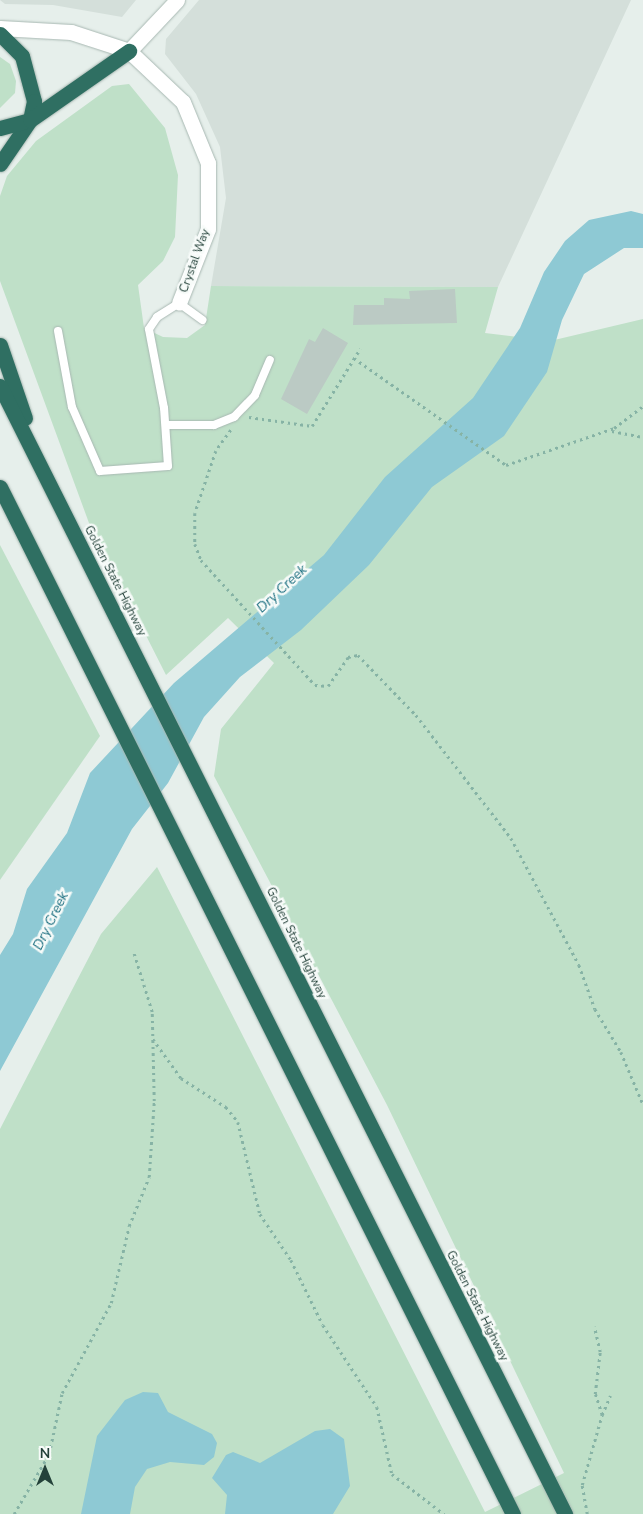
<!DOCTYPE html>
<style>
body{margin:0}
#map{position:relative;width:643px;height:1514px;overflow:hidden;background:#e6efeb;font-family:"Nunito Sans",sans-serif}
div>[style]{position:absolute}
.built>*{inset:0;background:#d4dfda}
.green>*{inset:0;background:#bfe0c8}
.water>*{inset:0;background:#8ec9d4}
.building>*{inset:0;background:#bbcac4}
.path>*{height:2.5px;margin-top:-1.25px;transform-origin:0;background:repeating-linear-gradient(90deg,#86b3a5 0 2.5px,transparent 0 6.5px)}
.roads{filter:drop-shadow(0 0 1px #a8b8b2) drop-shadow(0 0 1px #a8b8b2)}
.service>*{height:8px;margin:-4px;padding:0 4px;transform-origin:4px;border-radius:4px;background:#fff}
.minor>*{height:15px;margin:-7.5px;padding:0 7.5px;transform-origin:7.5px;border-radius:7.5px;background:#fff}
.tertiary>*{height:15px;margin:-7.5px;padding:0 7.5px;transform-origin:7.5px;border-radius:7.5px;background:#fff}
.motorway>*{height:15px;margin:-7.5px;padding:0 7.5px;transform-origin:7.5px;border-radius:7.5px;background:#2f6f62}
span{translate:-50% -50%;white-space:nowrap;text-align:center;line-height:1.15;-webkit-text-stroke:5px #f7fbf9;paint-order:stroke}
.street-label{font-size:12px;color:#24423a}
.water-label{font-size:14px;color:#1c6f80;font-style:italic}
.north{position:absolute;left:20px;top:1444px;width:50px;height:50px;-webkit-text-stroke:4px #f7fbf9;paint-order:stroke;rotate:0deg;font-size:14px;font-weight:700;line-height:20px;text-align:center;color:#24423a}
.north::after{content:'';display:block;margin:auto;width:18px;height:22px;background:#24423a;clip-path:polygon(50% 0,100% 100%,50% 72%,0 100%)}
</style>
<div id="map">
<div class="built">
<div style="clip-path:polygon(0 0,136px 0,122px 17px,53px 5px,5px 4px)"></div>
<div style="clip-path:polygon(199px 0,631px 0,498px 287px,211px 286px,226px 198px,220px 147px,196px 94px,165px 54px,166px 39px)"></div>
</div>
<div class="green">
<div style="clip-path:polygon(0 57px,10px 64px,16px 81px,15px 93px,0 108px)"></div>
<div style="clip-path:polygon(129px 84px,165px 128px,178px 175px,175px 237px,163px 261px,138px 285px,144px 328px,163px 337px,187px 338px,205px 325px,211px 286px,498px 287px,485px 333px,550px 341px,643px 319px,643px 1514px,0 1514px,0 1129px,101px 934px,157px 867px,485px 1512px,564px 1473px,387px 1105px,214px 776px,221px 729px,274px 663px,228px 618px,166px 675px,89px 523px,0 281px,0 196px,7px 176px,36px 141px,112px 86px)"></div>
<div style="clip-path:polygon(0 545px,100px 736px,0 880px)"></div>
</div>
<div class="water">
<div style="clip-path:polygon(631px 211px,643px 214px,643px 248px,624px 248px,584px 274px,562px 320px,547px 372px,504px 436px,432px 487px,369px 565px,301px 630px,240px 677px,204px 717px,168px 783px,132px 829px,0 1071px,0 955px,13px 934px,27px 889px,67px 833px,90px 773px,174px 683px,324px 555px,385px 477px,473px 398px,520px 328px,544px 272px,565px 241px,589px 220px)"></div>
<div style="clip-path:polygon(143px 1392px,158px 1393px,168px 1412px,212px 1434px,217px 1443px,214px 1457px,204px 1465px,170px 1462px,147px 1469px,135px 1487px,130px 1514px,81px 1514px,97px 1436px,125px 1400px)"></div>
<div style="clip-path:polygon(330px 1429px,344px 1439px,350px 1486px,333px 1514px,225px 1514px,227px 1495px,212px 1478px,226px 1455px,233px 1452px,260px 1463px,315px 1431px)"></div>
</div>
<div class="building">
<div style="clip-path:polygon(455px 289px,457px 323px,353px 325px,354px 305px,384px 305px,384px 298px,410px 299px,409px 291px)"></div>
<div style="clip-path:polygon(323px 328px,348px 343px,307px 414px,281px 399px,309px 339px,315px 342px)"></div>
</div>
<div class="path">
<div style="left:354px;top:358px;width:186px;rotate:35.1deg"></div>
<div style="left:506px;top:465px;width:114px;rotate:-18.9deg"></div>
<div style="left:614px;top:428px;width:36px;rotate:-37deg"></div>
<div style="left:249px;top:417px;width:64px;rotate:8.1deg"></div>
<div style="left:312px;top:426px;width:91px;rotate:-58.1deg"></div>
<div style="left:231px;top:430px;width:26px;rotate:126deg"></div>
<div style="left:216px;top:451px;width:65px;rotate:108.7deg"></div>
<div style="left:195px;top:513px;width:31px;rotate:90deg"></div>
<div style="left:195px;top:544px;width:17px;rotate:69deg"></div>
<div style="left:201px;top:560px;width:169px;rotate:47.6deg"></div>
<div style="left:315px;top:685px;width:13px;rotate:4deg"></div>
<div style="left:328px;top:686px;width:35px;rotate:-55deg"></div>
<div style="left:348px;top:657px;width:10px;rotate:-11deg"></div>
<div style="left:358px;top:655px;width:83px;rotate:46deg"></div>
<div style="left:416px;top:715px;width:155px;rotate:52.3deg"></div>
<div style="left:511px;top:838px;width:144px;rotate:61.8deg"></div>
<div style="left:579px;top:965px;width:47px;rotate:70deg"></div>
<div style="left:595px;top:1009px;width:50px;rotate:58.8deg"></div>
<div style="left:621px;top:1052px;width:56px;rotate:67.1deg"></div>
<div style="left:612px;top:431px;width:32px;rotate:11deg"></div>
<div style="left:153px;top:1039px;width:48px;rotate:54.3deg"></div>
<div style="left:181px;top:1078px;width:54px;rotate:32.8deg"></div>
<div style="left:226px;top:1107px;width:19px;rotate:51deg"></div>
<div style="left:238px;top:1122px;width:95px;rotate:76.6deg"></div>
<div style="left:260px;top:1214px;width:55px;rotate:56deg"></div>
<div style="left:291px;top:1260px;width:72px;rotate:63.8deg"></div>
<div style="left:323px;top:1325px;width:98px;rotate:56.6deg"></div>
<div style="left:377px;top:1407px;width:69px;rotate:77.4deg"></div>
<div style="left:392px;top:1474px;width:66px;rotate:37.6deg"></div>
<div style="left:602px;top:1415px;width:21px;rotate:-67deg"></div>
<div style="left:14px;top:1514px;width:69px;rotate:-59.7deg"></div>
<div style="left:49px;top:1454px;width:62px;rotate:-78deg"></div>
<div style="left:62px;top:1393px;width:102px;rotate:-61.4deg"></div>
<div style="left:111px;top:1303px;width:79px;rotate:-76.8deg"></div>
<div style="left:129px;top:1226px;width:53px;rotate:-67.8deg"></div>
<div style="left:149px;top:1177px;width:76px;rotate:-86.2deg"></div>
<div style="left:154px;top:1101px;width:89px;rotate:-91.3deg"></div>
<div style="left:152px;top:1012px;width:61px;rotate:-107.2deg"></div>
<div style="left:587px;top:1514px;width:29px;rotate:-100deg"></div>
<div style="left:582px;top:1485px;width:73px;rotate:-74.1deg"></div>
<div style="left:602px;top:1415px;width:22px;rotate:-108deg"></div>
<div style="left:595px;top:1394px;width:42px;rotate:-83.2deg"></div>
<div style="left:600px;top:1352px;width:26px;rotate:-103deg"></div>
</div>
<div class="roads">
<div class="service">
<div style="left:58px;top:331px;width:77px;rotate:79.6deg"></div>
<div style="left:72px;top:407px;width:70px;rotate:66.4deg"></div>
<div style="left:100px;top:471px;width:68px;rotate:-4.2deg"></div>
<div style="left:168px;top:466px;width:58px;rotate:-93.9deg"></div>
<div style="left:164px;top:408px;width:80px;rotate:-100.8deg"></div>
<div style="left:149px;top:329px;width:14px;rotate:-56deg"></div>
<div style="left:157px;top:317px;width:26px;rotate:-32deg"></div>
<div style="left:179px;top:303px;width:29px;rotate:36deg"></div>
<div style="left:166px;top:425px;width:48px"></div>
<div style="left:214px;top:425px;width:22px;rotate:-22deg"></div>
<div style="left:234px;top:417px;width:30px;rotate:-46deg"></div>
<div style="left:255px;top:395px;width:38px;rotate:-67deg"></div>
</div>
<div class="minor">
<div style="left:129px;top:51px;width:74px;rotate:43.4deg"></div>
<div style="left:183px;top:102px;width:66px;rotate:67.7deg"></div>
<div style="left:208px;top:163px;width:66px;rotate:90deg"></div>
<div style="left:208px;top:229px;width:79px;rotate:111.4deg"></div>
</div>
<div class="tertiary">
<div style="left:0;top:28px;width:71px;rotate:3.2deg"></div>
<div style="left:71px;top:32px;width:61px;rotate:18.1deg"></div>
<div style="left:129px;top:51px;width:70px;rotate:-46.7deg"></div>
</div>
<div class="motorway">
<div style="left:0;top:34px;width:31px;rotate:45deg"></div>
<div style="left:22px;top:56px;width:47px;rotate:75.1deg"></div>
<div style="left:34px;top:101px;width:19px;rotate:102deg"></div>
<div style="left:30px;top:120px;width:53px;rotate:124.3deg"></div>
<div style="left:0;top:128px;width:31px;rotate:-15deg"></div>
<div style="left:30px;top:120px;width:121px;rotate:-34.9deg"></div>
<div style="left:0;top:345px;width:77px;rotate:71.1deg"></div>
<div style="left:0;top:386px;width:1262px;rotate:63.39deg"></div>
<div style="left:0;top:487px;width:1148px;rotate:63.46deg"></div>
</div>
</div>
<div class="street-label">
<span style="left:195px;top:261px;rotate:-70deg">Crystal Way</span>
<span style="left:115px;top:581px;rotate:63deg">Golden State Highway</span>
<span style="left:296px;top:943px;rotate:64deg">Golden State Highway</span>
<span style="left:477px;top:1306px;rotate:63deg">Golden State Highway</span>
</div>
<div class="water-label">
<span style="left:282px;top:589px;rotate:-43deg">Dry Creek</span>
<span style="left:51px;top:921px;rotate:-64deg">Dry Creek</span>
</div>
<div class="north">N</div>
</div>
